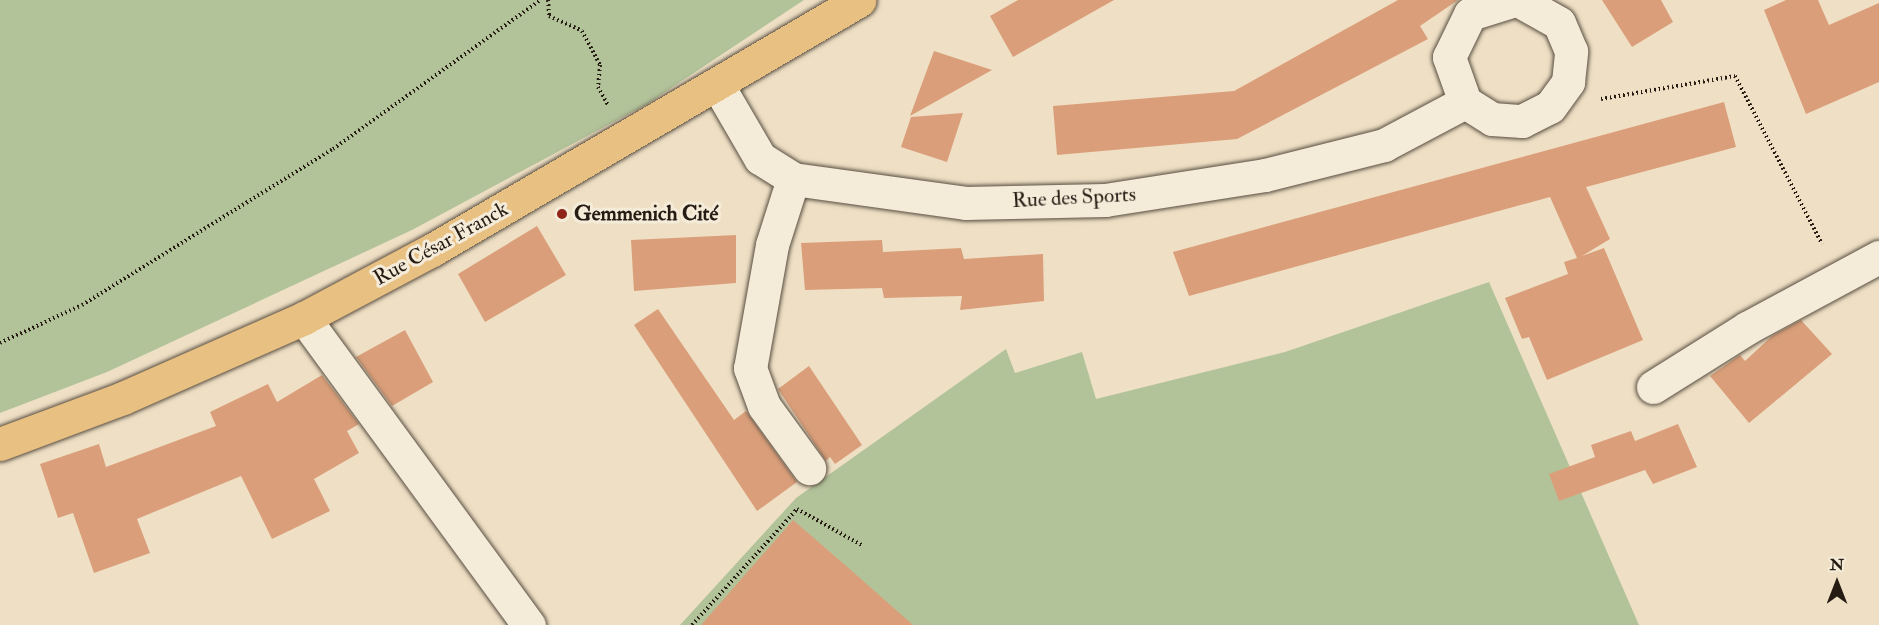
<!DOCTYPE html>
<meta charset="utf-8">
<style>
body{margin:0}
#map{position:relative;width:1879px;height:625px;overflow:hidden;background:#efe0c5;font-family:"IM FELL Double Pica",serif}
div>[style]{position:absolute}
.green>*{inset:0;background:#b2c39a}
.building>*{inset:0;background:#da9f7a}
.path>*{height:4px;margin-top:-2px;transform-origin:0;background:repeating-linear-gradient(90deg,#261c14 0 1.5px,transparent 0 4.5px)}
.roads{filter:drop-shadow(0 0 2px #584d40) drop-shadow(0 0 2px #584d40)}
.minor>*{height:33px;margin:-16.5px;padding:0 16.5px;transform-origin:16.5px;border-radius:16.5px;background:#f5ebd9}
.major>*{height:33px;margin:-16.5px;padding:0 16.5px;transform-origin:16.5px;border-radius:16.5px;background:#e8c082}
.dots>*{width:16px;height:16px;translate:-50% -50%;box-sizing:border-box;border:3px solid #f5ebd9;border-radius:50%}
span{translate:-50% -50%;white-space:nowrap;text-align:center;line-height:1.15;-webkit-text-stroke:6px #f5ebd9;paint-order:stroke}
.street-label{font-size:21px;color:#261c14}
.poi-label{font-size:21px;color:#261c14;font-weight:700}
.left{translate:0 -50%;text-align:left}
.north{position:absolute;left:1807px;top:553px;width:60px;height:60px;-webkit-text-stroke:4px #f5ebd9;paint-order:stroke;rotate:0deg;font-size:16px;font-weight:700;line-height:24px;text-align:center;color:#261c14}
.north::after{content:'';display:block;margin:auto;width:21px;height:27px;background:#261c14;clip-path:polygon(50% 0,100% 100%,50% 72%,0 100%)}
</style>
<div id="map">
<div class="green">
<div style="clip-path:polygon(0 0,804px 0,647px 104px,412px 230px,107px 372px,0 413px)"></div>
<div style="clip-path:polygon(1489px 282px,1639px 625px,680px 625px,796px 498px,1006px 349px,1015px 373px,1082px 352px,1096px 399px,1285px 352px)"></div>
</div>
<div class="building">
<div style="clip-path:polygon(1018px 0,1114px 0,1013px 57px,990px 16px)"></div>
<div style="clip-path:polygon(1398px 0,1458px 0,1420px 26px,1428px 39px,1237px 139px,1057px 155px,1053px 106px,1234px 91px)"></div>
<div style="clip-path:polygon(1602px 0,1661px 0,1673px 22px,1632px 47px)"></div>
<div style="clip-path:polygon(1786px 0,1818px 0,1829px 25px,1879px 3px,1879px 82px,1806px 114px,1764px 10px)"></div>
<div style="clip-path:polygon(934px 51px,992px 70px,910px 116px)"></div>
<div style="clip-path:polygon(1724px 102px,1736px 147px,1586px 187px,1610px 239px,1582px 256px,1604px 248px,1643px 340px,1547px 380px,1529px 337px,1522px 339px,1505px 298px,1568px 274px,1564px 262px,1577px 258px,1550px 197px,1189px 296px,1173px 252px)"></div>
<div style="clip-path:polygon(963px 113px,947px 162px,901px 147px,911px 117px)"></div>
<div style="clip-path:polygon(537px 226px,566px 275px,485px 322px,458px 274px)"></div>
<div style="clip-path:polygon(736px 235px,736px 283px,634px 291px,631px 240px)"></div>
<div style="clip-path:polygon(882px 240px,883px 252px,961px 248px,964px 259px,1043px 254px,1044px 301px,960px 310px,962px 296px,884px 298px,882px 288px,805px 290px,801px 243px)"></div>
<div style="clip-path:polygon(658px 309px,734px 420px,746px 411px,797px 482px,757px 511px,634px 325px)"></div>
<div style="clip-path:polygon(1801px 320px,1832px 354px,1749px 423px,1710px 376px,1740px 355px,1745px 361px,1772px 336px)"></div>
<div style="clip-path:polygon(405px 330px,433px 382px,392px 406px,356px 357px)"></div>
<div style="clip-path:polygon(809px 366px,862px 445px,835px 464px,830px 457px,826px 461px,778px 389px)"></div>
<div style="clip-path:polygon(322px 375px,359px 424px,347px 431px,359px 453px,314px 479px,330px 511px,272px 539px,241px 476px,137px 519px,150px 553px,94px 573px,73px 513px,58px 518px,40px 464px,99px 444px,106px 467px,216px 426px,210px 412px,268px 384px,277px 402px)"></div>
<div style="clip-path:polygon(1678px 424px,1697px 467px,1653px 484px,1645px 470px,1559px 501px,1549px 474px,1595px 457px,1591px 445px,1631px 431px,1635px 441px)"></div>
<div style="clip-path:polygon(793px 520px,852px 571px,913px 625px,701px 625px)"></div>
</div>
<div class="path">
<div style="left:548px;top:0;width:16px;rotate:86deg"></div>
<div style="left:549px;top:16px;width:36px;rotate:24deg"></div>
<div style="left:582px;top:31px;width:38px;rotate:62deg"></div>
<div style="left:600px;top:65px;width:22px;rotate:95deg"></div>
<div style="left:598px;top:87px;width:21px;rotate:61deg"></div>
<div style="left:1601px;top:99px;width:136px;rotate:-9.7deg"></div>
<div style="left:1735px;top:76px;width:189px;rotate:62.6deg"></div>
<div style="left:0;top:343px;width:90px;rotate:-24.9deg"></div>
<div style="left:82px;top:305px;width:296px;rotate:-31.9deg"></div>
<div style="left:333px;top:149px;width:255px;rotate:-35.7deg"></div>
<div style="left:692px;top:625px;width:156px;rotate:-47.8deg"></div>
<div style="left:797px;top:509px;width:74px;rotate:29deg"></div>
</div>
<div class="roads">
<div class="minor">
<div style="left:1515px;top:0;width:47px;rotate:162.7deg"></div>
<div style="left:1470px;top:14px;width:48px;rotate:116deg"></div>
<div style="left:1449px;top:57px;width:48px;rotate:70.4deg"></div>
<div style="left:1465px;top:102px;width:32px;rotate:32deg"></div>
<div style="left:1492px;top:119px;width:30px;rotate:4deg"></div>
<div style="left:1522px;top:121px;width:31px;rotate:-27deg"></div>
<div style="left:1550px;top:107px;width:31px;rotate:-54deg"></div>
<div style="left:1568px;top:82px;width:31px;rotate:-84deg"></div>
<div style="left:1571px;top:51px;width:30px;rotate:-113deg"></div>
<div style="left:1559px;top:23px;width:47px;rotate:-150.7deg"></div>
<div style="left:717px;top:84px;width:86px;rotate:59.8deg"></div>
<div style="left:760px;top:158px;width:39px;rotate:32deg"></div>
<div style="left:793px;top:179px;width:174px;rotate:7.9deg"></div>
<div style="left:965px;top:203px;width:140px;rotate:-1.2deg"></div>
<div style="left:1105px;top:200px;width:162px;rotate:-8.9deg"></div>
<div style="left:1265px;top:175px;width:123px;rotate:-14.1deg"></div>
<div style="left:1384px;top:145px;width:92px;rotate:-28deg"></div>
<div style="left:793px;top:179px;width:69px;rotate:107.7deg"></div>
<div style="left:772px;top:245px;width:125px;rotate:100.1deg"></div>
<div style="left:750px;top:368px;width:40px;rotate:69.8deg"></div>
<div style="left:764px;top:406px;width:77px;rotate:54deg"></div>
<div style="left:304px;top:318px;width:381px;rotate:53.8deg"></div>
<div style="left:1653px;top:387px;width:111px;rotate:-32.1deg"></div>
<div style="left:1747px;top:328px;width:150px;rotate:-28.3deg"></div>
</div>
<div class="major">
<div style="left:0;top:444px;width:131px;rotate:-20.5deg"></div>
<div style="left:123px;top:398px;width:198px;rotate:-23.8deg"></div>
<div style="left:304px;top:318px;width:145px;rotate:-28deg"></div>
<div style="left:432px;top:250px;width:495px;rotate:-30.3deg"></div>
</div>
</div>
<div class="dots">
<div style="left:562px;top:214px;background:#8f2418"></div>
</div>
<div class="street-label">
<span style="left:1074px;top:198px;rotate:-3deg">Rue des Sports</span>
<span style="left:441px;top:244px;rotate:-29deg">Rue César Franck</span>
</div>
<div class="poi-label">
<span class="left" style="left:574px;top:214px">Gemmenich Cité</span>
</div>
<div class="north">N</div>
</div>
